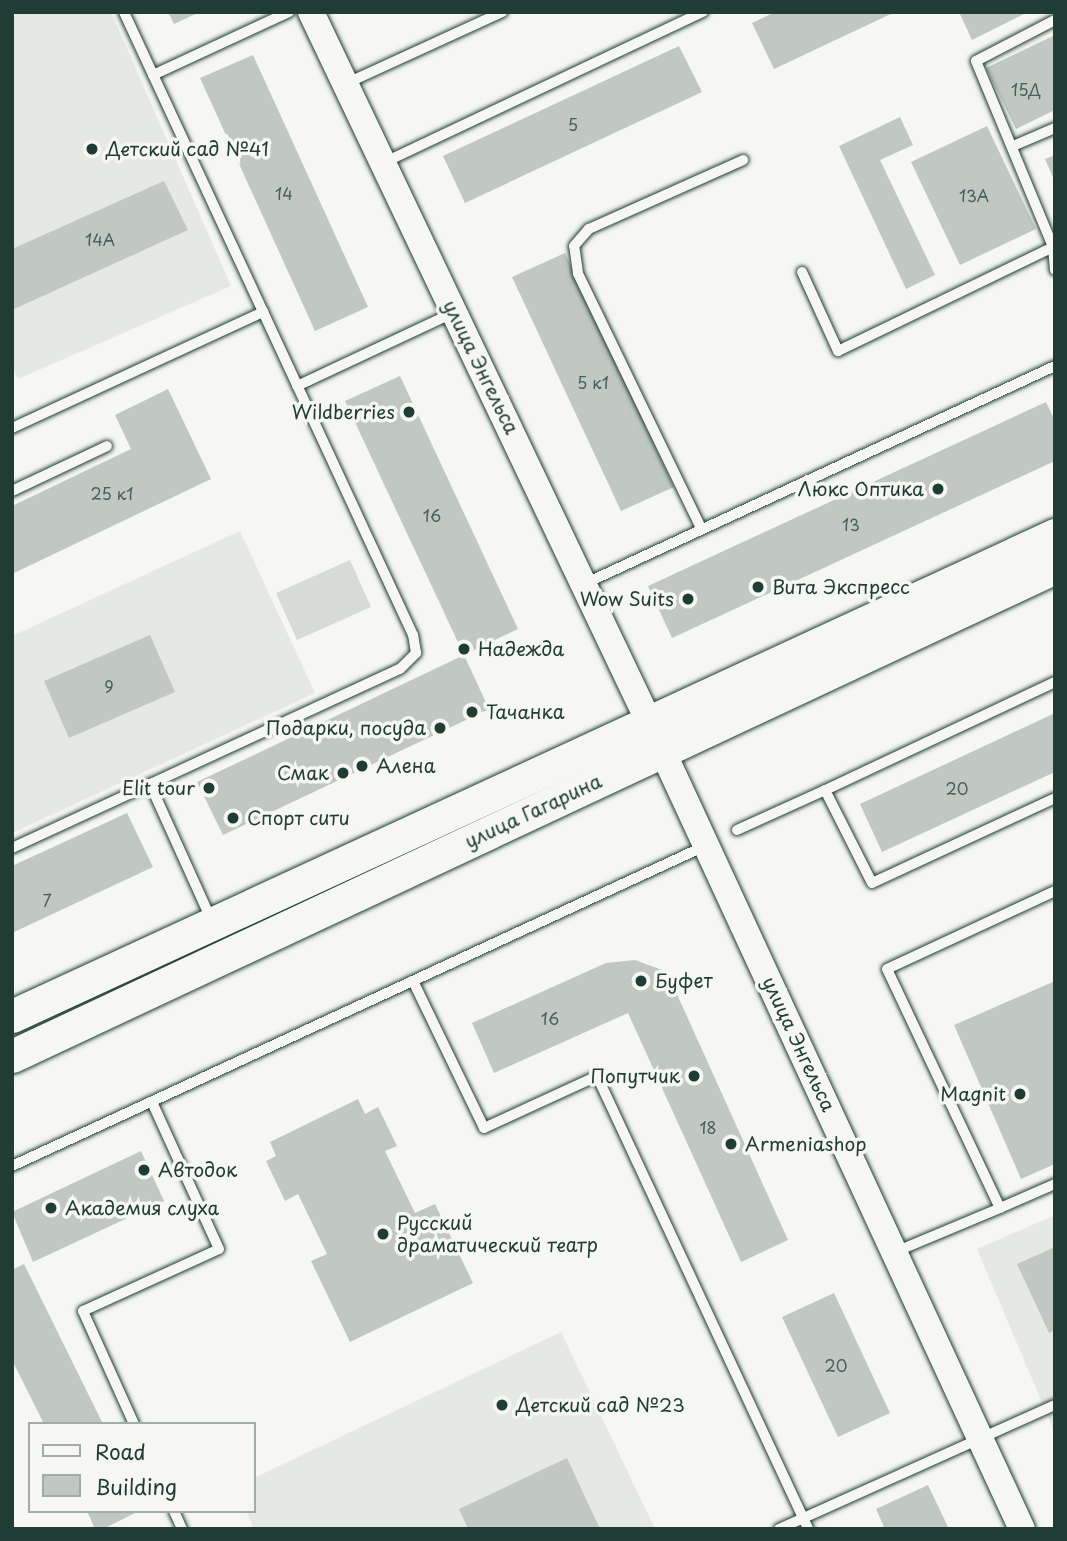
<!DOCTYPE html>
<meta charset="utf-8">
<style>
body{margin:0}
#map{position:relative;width:1067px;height:1541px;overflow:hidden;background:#f6f6f2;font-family:"Playpen Sans",sans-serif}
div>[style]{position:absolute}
.built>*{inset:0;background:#e6e8e4}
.green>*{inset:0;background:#d6dbd6}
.building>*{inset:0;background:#c1c8c3}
.roads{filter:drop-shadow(0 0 2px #1f3d34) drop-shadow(0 0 2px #1f3d34)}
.service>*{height:10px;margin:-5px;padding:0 5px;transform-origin:5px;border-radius:5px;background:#f6f6f2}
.tertiary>*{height:26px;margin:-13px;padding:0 13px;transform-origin:13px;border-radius:13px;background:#f6f6f2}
.primary>*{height:33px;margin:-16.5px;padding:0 16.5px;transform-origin:16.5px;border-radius:16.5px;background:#f6f6f2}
.dots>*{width:19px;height:19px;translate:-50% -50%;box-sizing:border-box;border:4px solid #f6f6f2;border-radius:50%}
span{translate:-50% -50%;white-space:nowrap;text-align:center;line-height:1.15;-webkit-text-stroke:7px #f6f6f2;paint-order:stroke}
.number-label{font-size:16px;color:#486058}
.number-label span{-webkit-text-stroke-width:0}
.poi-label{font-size:19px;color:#1f3d34}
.left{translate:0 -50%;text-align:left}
.right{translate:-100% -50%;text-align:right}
.street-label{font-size:19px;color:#1f3d34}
.frame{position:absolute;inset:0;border:14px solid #1f3d34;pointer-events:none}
.legend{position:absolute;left:28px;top:1422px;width:228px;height:91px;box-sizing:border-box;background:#f6f6f2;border:2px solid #a0aca6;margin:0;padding:9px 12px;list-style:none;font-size:21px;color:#1f3d34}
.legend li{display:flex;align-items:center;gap:14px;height:35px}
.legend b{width:35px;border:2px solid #a0aca6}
</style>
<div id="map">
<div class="built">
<div style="clip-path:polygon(12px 12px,111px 12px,231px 286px,18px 379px,12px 367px)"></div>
<div style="clip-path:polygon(240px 531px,315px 693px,12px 833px,12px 636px)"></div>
<div style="clip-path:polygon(1055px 1215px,1055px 1433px,977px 1249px)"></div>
<div style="clip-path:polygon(561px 1332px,655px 1529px,254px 1529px,246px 1511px,254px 1511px,254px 1478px)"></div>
</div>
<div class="green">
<div style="clip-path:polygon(350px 560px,371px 607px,297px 640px,276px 593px)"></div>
</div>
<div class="building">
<div style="clip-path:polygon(168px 12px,200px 12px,174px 24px)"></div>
<div style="clip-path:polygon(775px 12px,895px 12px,774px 69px,752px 23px)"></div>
<div style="clip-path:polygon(959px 12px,1028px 12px,972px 40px)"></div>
<div style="clip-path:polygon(1055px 35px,1055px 110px,1016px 129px,986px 68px)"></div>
<div style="clip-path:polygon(679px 46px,702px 92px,465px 203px,443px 156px)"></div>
<div style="clip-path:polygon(253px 55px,368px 307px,315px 331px,200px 78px)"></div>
<div style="clip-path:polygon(900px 117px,913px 145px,880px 160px,935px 275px,906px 289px,839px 146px)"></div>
<div style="clip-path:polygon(987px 126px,1036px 229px,960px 265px,911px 162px)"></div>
<div style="clip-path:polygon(1055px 155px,1055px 182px,1045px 159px)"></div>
<div style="clip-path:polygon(164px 181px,188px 230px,12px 310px,12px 249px)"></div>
<div style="clip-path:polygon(565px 253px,674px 487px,621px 511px,512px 277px)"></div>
<div style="clip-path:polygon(400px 376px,518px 629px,464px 655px,345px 401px)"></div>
<div style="clip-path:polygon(168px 389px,211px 479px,12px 574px,12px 506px,131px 449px,115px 415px)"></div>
<div style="clip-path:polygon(1046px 402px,1055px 421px,1055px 461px,672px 638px,648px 586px)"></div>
<div style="clip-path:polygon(150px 635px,175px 692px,69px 738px,44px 681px)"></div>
<div style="clip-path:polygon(464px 655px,489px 709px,223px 835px,197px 782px)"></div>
<div style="clip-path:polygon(1055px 713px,1055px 772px,882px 852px,860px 804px)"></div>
<div style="clip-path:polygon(127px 813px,153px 867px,12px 933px,12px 866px)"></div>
<div style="clip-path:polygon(635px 960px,662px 970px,676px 992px,788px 1240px,741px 1262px,628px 1013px,494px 1073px,472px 1023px,606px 963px)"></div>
<div style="clip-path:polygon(1055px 981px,1055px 1164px,1021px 1179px,954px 1025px)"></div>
<div style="clip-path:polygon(358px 1099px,365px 1114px,378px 1107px,397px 1146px,385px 1151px,415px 1213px,435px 1204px,473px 1283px,350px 1342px,311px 1261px,327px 1254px,298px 1194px,285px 1201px,266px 1161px,276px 1156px,270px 1142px)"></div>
<div style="clip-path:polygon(141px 1151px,164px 1201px,33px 1262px,12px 1212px)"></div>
<div style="clip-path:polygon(1055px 1247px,1055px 1330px,1049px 1333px,1017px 1264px)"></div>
<div style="clip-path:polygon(24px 1264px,103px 1424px,44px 1424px,12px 1360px,12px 1270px)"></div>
<div style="clip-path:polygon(834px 1293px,890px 1413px,838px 1437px,782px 1317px)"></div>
<div style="clip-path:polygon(567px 1458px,600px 1529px,468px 1529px,459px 1509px)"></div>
<div style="clip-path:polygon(928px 1485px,949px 1529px,885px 1529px,876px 1509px)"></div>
<div style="clip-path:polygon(87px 1511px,139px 1511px,103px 1529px,95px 1529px)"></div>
</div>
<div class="roads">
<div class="service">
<div style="left:1055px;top:20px;width:89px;rotate:152.6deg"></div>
<div style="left:976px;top:61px;width:201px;rotate:67.5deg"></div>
<div style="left:1053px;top:247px;width:23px;rotate:85deg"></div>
<div style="left:153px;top:75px;width:150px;rotate:-24.9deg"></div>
<div style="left:345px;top:84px;width:173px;rotate:-24.6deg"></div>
<div style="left:1013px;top:146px;width:46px;rotate:-23.2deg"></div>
<div style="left:383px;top:163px;width:354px;rotate:-25.3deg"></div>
<div style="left:802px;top:272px;width:87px;rotate:65.5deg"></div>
<div style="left:838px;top:351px;width:239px;rotate:-25.8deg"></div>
<div style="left:297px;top:386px;width:172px;rotate:-25.1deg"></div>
<div style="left:12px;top:428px;width:277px;rotate:-24.8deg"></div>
<div style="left:12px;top:491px;width:105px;rotate:-25.3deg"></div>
<div style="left:701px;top:528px;width:283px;rotate:-115.8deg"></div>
<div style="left:578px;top:273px;width:27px;rotate:-98deg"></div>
<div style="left:574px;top:246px;width:23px;rotate:-49deg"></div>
<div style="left:589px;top:229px;width:169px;rotate:-24.1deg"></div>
<div style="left:584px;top:584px;width:519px;rotate:-24.84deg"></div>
<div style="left:1055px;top:682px;width:254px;rotate:154.8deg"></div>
<div style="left:825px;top:790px;width:104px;rotate:63.2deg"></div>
<div style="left:872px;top:883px;width:202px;rotate:-24.9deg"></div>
<div style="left:150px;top:784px;width:150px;rotate:65.7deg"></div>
<div style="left:737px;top:830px;width:97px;rotate:-24.4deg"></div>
<div style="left:12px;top:848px;width:427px;rotate:-24.8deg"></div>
<div style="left:400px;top:669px;width:23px;rotate:-45deg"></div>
<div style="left:416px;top:653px;width:18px;rotate:-99deg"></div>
<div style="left:413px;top:635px;width:687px;rotate:-114.89deg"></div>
<div style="left:413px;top:981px;width:163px;rotate:64.2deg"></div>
<div style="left:484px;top:1128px;width:124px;rotate:-24.7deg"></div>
<div style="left:597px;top:1076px;width:500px;rotate:65deg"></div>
<div style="left:12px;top:1166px;width:763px;rotate:-24.79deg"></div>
<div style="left:1000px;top:1208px;width:60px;rotate:-23.6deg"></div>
<div style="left:895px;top:1252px;width:114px;rotate:-22.7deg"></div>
<div style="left:1000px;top:1208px;width:264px;rotate:-115.3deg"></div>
<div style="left:887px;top:969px;width:185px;rotate:-24.9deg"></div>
<div style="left:134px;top:1424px;width:124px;rotate:-114.3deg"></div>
<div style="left:83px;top:1311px;width:149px;rotate:-24.5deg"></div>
<div style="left:219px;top:1249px;width:162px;rotate:-114.5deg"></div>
<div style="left:174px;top:1511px;width:20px;rotate:66deg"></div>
<div style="left:779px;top:1529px;width:303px;rotate:-24.2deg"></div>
</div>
<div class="tertiary">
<div style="left:311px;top:12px;width:786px;rotate:64.54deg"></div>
<div style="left:662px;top:750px;width:858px;rotate:65.2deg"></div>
</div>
<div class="primary">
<div style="left:12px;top:1016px;width:1149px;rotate:-24.76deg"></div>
<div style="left:12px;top:1056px;width:1152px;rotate:-25.12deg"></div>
</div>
</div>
<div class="dots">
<div style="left:92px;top:149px;background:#1f3d34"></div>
<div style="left:409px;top:412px;background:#1f3d34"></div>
<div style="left:938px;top:489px;background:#1f3d34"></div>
<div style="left:758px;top:587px;background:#1f3d34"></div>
<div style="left:688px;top:599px;background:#1f3d34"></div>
<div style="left:464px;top:649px;background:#1f3d34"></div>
<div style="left:472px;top:712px;background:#1f3d34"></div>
<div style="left:440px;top:728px;background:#1f3d34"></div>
<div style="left:362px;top:766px;background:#1f3d34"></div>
<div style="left:343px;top:773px;background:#1f3d34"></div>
<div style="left:209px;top:788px;background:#1f3d34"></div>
<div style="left:233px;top:818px;background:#1f3d34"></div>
<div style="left:641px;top:981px;background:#1f3d34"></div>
<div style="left:694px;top:1076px;background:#1f3d34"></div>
<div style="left:1020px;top:1094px;background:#1f3d34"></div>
<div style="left:731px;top:1144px;background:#1f3d34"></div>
<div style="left:144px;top:1170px;background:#1f3d34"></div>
<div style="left:51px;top:1208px;background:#1f3d34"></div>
<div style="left:383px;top:1234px;background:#1f3d34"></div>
<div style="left:502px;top:1405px;background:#1f3d34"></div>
</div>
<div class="number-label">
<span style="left:1026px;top:89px">15Д</span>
<span style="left:573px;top:124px">5</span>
<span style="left:284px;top:193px">14</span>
<span style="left:974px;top:195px">13А</span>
<span style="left:100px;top:239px">14А</span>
<span style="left:593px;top:382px">5 к1</span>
<span style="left:112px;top:493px">25 к1</span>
<span style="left:432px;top:515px">16</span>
<span style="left:851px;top:524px">13</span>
<span style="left:109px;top:686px">9</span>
<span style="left:957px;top:788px">20</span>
<span style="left:47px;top:900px">7</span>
<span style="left:550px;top:1018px">16</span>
<span style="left:708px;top:1127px">18</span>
<span style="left:836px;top:1365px">20</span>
</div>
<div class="poi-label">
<span class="left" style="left:106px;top:149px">Детский сад №41</span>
<span class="right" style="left:395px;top:412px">Wildberries</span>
<span class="right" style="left:924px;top:489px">Люкс Оптика</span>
<span class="left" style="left:772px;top:587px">Вита Экспресс</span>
<span class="right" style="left:674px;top:599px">Wow Suits</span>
<span class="left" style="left:478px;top:649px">Надежда</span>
<span class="left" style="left:486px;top:712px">Тачанка</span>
<span class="right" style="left:426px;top:728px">Подарки, посуда</span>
<span class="left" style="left:376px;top:766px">Алена</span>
<span class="right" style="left:329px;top:773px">Смак</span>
<span class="right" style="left:195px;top:788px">Elit tour</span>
<span class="left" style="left:247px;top:818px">Спорт сити</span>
<span class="left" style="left:655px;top:981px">Буфет</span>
<span class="right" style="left:680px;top:1076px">Попутчик</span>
<span class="right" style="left:1006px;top:1094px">Magnit</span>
<span class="left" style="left:745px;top:1144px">Armeniashop</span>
<span class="left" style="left:158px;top:1170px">Автодок</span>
<span class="left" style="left:65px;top:1208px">Академия слуха</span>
<span class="left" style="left:397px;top:1234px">Русский<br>драматический театр</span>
<span class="left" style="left:516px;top:1405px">Детский сад №23</span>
</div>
<div class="street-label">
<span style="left:481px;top:367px;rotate:64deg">улица Энгельса</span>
<span style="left:533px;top:811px;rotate:-25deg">улица Гагарина</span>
<span style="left:799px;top:1044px;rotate:65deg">улица Энгельса</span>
</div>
<div class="frame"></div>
<ul class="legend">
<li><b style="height:9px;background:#f6f6f2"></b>Road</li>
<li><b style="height:19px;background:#c1c8c3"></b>Building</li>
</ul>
</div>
